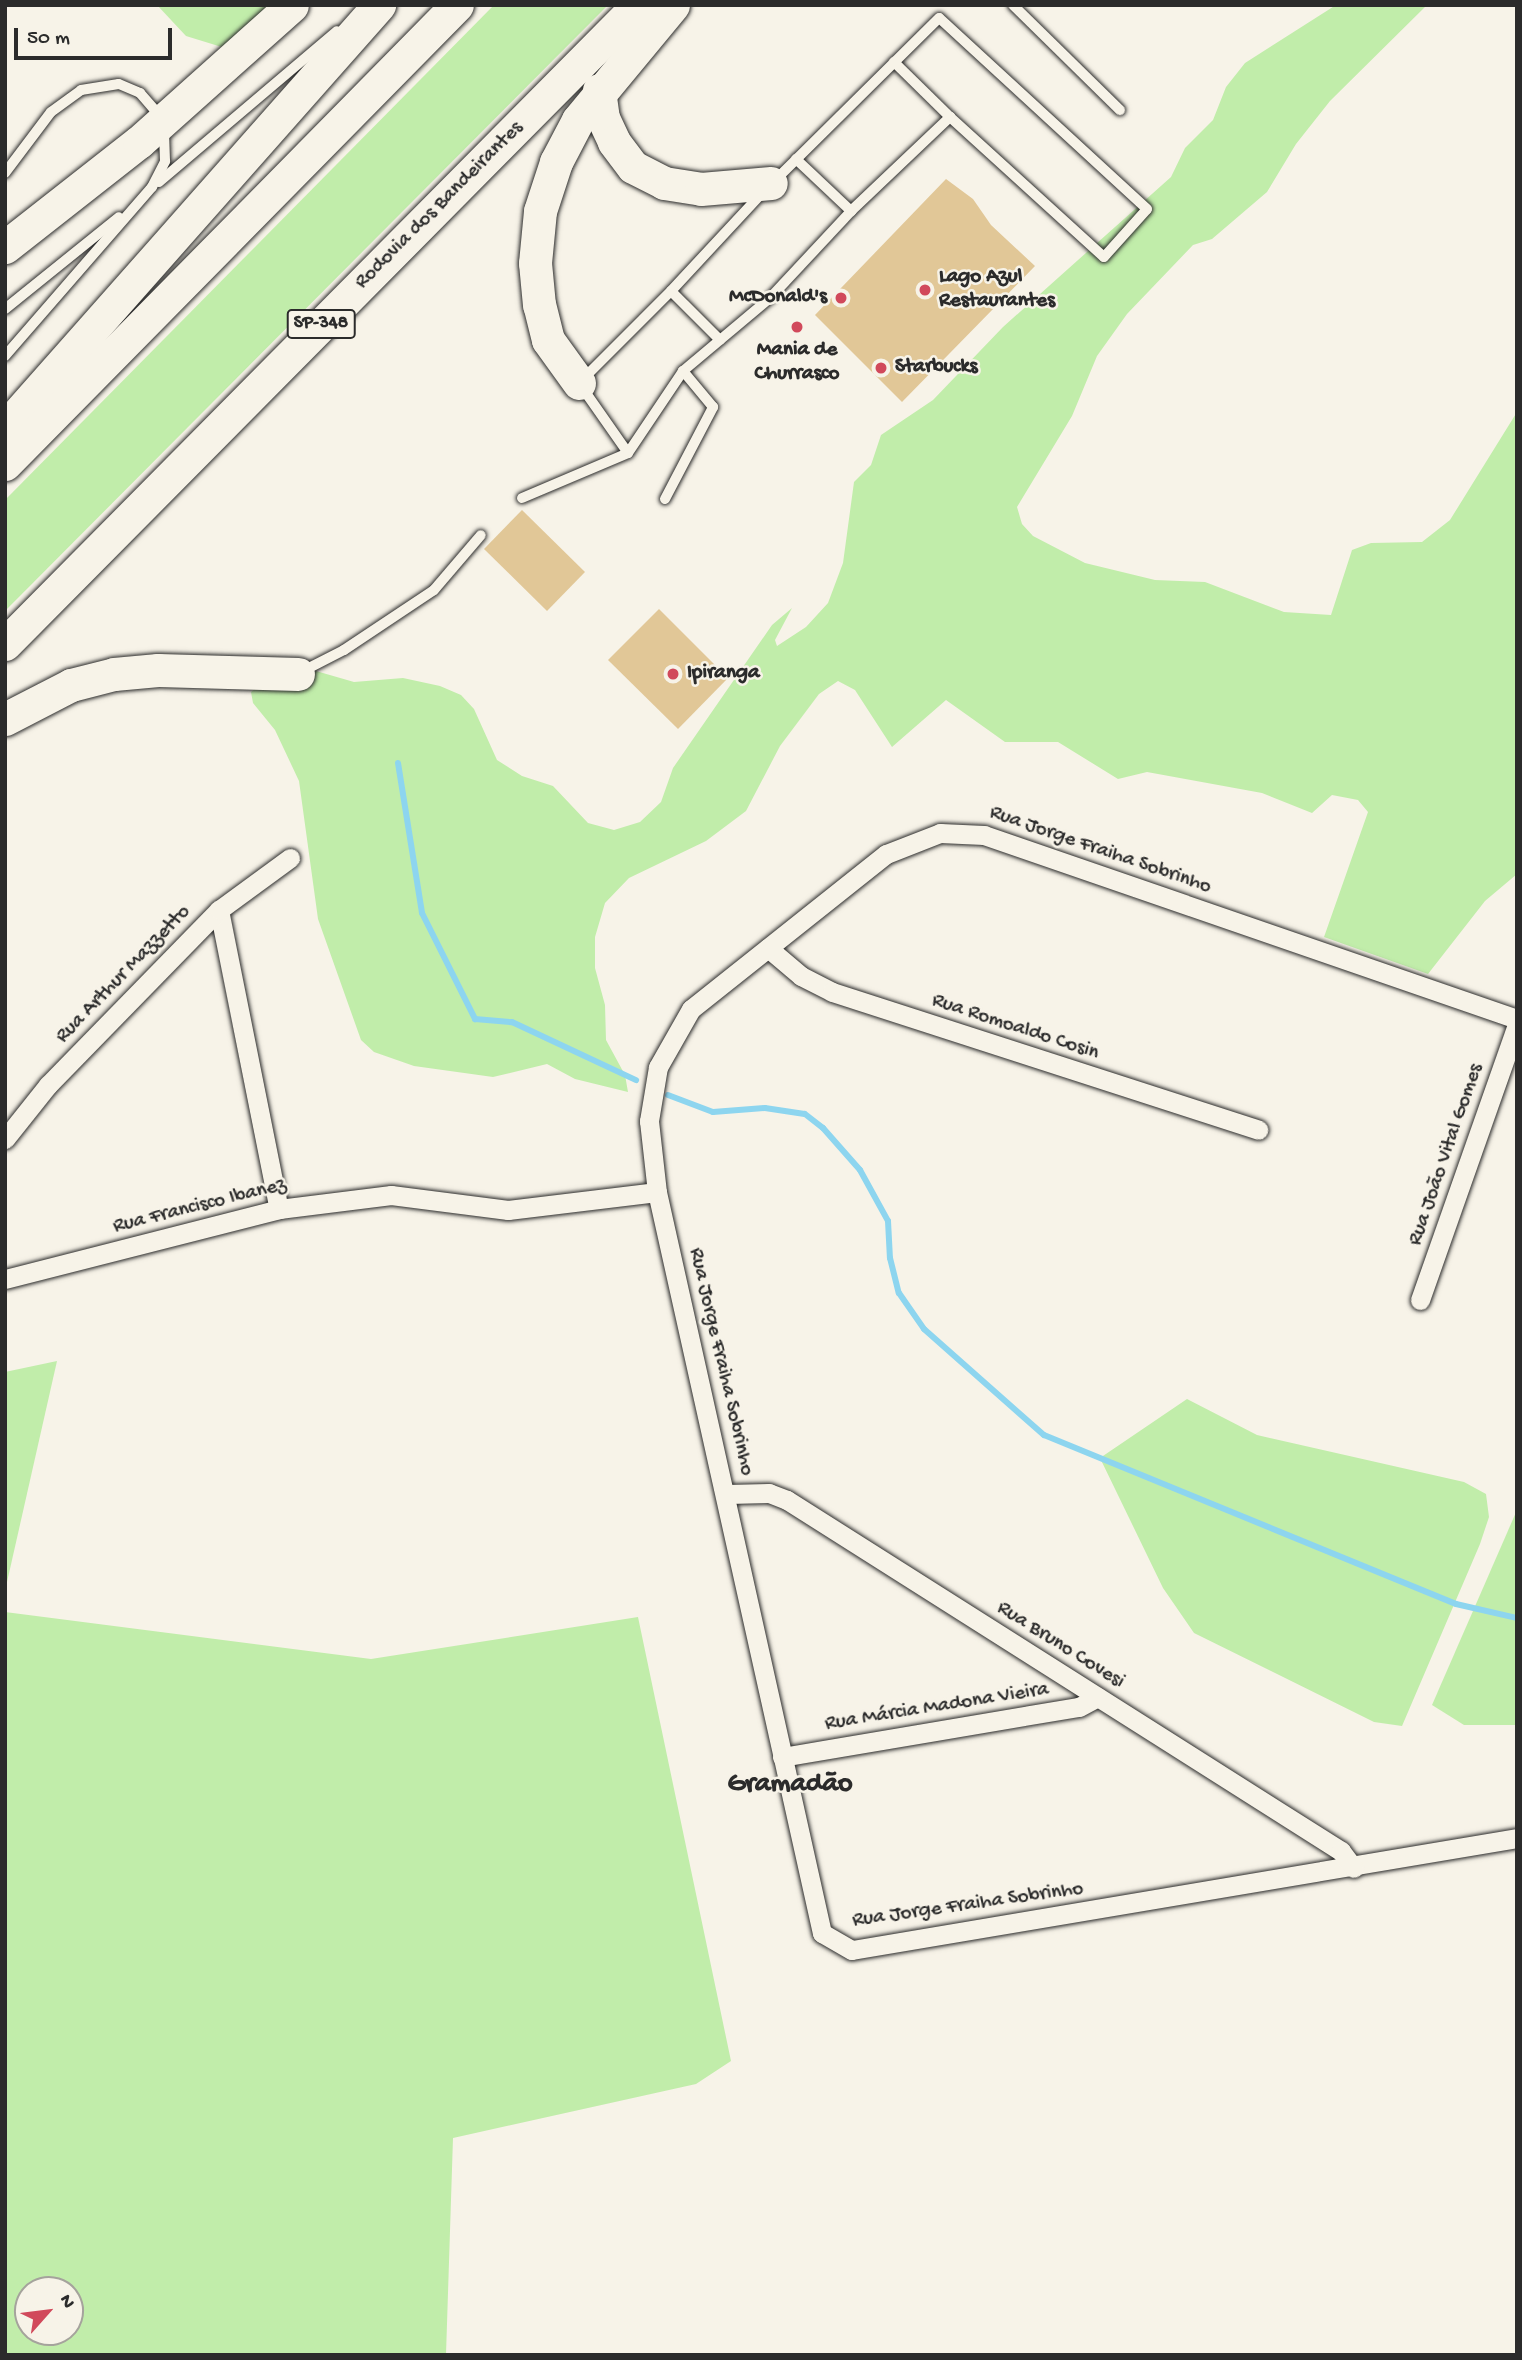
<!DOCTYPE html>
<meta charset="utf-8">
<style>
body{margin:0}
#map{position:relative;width:1522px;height:2360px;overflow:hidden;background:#f7f3e8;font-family:"Gochi Hand",sans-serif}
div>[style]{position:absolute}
.green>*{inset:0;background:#c1edaa}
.stream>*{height:6px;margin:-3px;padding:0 3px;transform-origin:3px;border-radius:3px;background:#8dd5ef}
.building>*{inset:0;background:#e1c797}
.roads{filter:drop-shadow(0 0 2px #2b2b2b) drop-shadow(0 0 2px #2b2b2b)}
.lane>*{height:10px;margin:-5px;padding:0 5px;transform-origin:5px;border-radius:5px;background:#f7f3e8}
.street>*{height:19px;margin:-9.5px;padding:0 9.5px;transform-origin:9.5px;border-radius:9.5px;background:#f7f3e8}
.highway>*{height:33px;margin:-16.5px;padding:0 16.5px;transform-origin:16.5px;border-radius:16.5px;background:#f7f3e8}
.dots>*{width:19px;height:19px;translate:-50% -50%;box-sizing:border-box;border:4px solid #f7f3e8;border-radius:50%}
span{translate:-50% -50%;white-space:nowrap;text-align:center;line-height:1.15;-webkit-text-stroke:5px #f7f3e8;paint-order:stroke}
.shield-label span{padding:2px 5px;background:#f7f3e8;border:2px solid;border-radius:5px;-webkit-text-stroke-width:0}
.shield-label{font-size:19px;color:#2b2b2b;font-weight:700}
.street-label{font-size:21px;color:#2b2b2b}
.poi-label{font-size:21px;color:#2b2b2b;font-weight:700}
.left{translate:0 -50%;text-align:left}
.right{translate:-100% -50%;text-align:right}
.district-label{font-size:28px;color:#2b2b2b;font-weight:700}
.frame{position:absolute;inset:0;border:7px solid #2b2b2b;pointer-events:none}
.north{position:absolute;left:14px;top:2276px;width:70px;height:70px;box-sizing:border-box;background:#f7f3e8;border:2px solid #a5a39c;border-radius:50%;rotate:62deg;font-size:19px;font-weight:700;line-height:28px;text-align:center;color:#2b2b2b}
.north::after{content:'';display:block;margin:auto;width:24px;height:32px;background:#d1495b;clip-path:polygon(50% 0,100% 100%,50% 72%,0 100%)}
.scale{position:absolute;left:14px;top:28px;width:158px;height:32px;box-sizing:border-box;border:4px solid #2b2b2b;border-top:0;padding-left:9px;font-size:21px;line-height:24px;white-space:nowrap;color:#2b2b2b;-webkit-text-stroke:5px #f7f3e8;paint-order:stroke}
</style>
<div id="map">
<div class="green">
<div style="clip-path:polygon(157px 5px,269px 5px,225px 48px,186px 36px)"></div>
<div style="clip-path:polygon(494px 5px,608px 5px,5px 611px,5px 500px)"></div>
<div style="clip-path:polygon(1336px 5px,1427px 5px,1330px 101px,1296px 144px,1267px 192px,1212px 239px,1193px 245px,1127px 314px,1097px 356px,1072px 416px,1017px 507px,1022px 524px,1033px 536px,1085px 563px,1155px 580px,1205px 582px,1284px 612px,1331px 615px,1352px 550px,1371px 543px,1422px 542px,1450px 520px,1517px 412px,1517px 874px,1485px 901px,1428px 974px,1324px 937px,1368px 812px,1358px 800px,1332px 795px,1312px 813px,1262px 793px,1147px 772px,1118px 779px,1058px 742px,1005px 742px,946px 700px,892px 747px,855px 690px,838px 681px,819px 694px,780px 746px,746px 811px,706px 841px,629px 878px,605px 903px,595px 937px,595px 968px,605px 1005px,606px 1040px,625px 1075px,628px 1092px,575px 1079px,547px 1064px,493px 1077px,414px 1066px,374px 1052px,361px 1040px,318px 919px,299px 781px,275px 730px,253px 703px,251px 692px,260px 685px,316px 671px,354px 682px,403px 678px,440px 686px,461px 695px,474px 709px,497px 760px,522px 776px,553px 786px,588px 823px,614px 830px,640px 822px,661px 802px,673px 768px,772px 625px,792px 608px,775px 640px,777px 646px,806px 627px,828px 603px,843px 563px,854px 482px,871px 465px,881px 435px,933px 400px,1003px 327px,1171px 177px,1185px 148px,1213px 120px,1226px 87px,1245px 63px)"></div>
<div style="clip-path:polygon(57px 1361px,5px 1591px,5px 1372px)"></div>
<div style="clip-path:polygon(1187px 1399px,1257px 1435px,1464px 1482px,1486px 1494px,1489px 1517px,1480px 1544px,1402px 1726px,1374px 1722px,1194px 1633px,1163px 1588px,1100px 1458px)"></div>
<div style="clip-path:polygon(1517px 1510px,1517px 1725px,1464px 1725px,1432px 1705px)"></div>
<div style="clip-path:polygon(evenodd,5px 1612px,371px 1659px,638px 1617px,731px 2061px,696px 2084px,453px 2138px,446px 2355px,5px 2355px,5px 1612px,70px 2290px,70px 2332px,28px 2332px,28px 2290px,70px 2290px)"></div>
</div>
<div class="stream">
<div style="left:398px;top:763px;width:152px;rotate:80.9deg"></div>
<div style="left:422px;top:913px;width:119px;rotate:63.4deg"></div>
<div style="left:475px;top:1019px;width:37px;rotate:5deg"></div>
<div style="left:512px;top:1022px;width:137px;rotate:25.1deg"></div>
<div style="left:668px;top:1095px;width:48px;rotate:20.7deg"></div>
<div style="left:713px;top:1112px;width:52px;rotate:-4.4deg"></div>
<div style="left:765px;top:1108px;width:40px;rotate:8.5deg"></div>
<div style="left:805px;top:1114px;width:23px;rotate:38deg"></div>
<div style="left:823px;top:1128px;width:56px;rotate:48.6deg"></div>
<div style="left:860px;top:1170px;width:58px;rotate:61.2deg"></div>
<div style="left:888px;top:1221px;width:37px;rotate:87deg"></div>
<div style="left:890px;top:1258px;width:36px;rotate:76deg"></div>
<div style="left:899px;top:1293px;width:44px;rotate:55.2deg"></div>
<div style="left:924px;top:1329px;width:160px;rotate:41.5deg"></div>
<div style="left:1044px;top:1435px;width:445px;rotate:22.3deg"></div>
<div style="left:1456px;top:1604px;width:63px;rotate:12.9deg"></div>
</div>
<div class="building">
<div style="clip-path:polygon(946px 179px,973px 199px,991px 225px,1035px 266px,902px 402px,815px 315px)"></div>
<div style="clip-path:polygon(522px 510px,585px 572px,547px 611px,484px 549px)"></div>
<div style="clip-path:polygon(659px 609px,728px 678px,678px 729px,608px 660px)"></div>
</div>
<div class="roads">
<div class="lane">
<div style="left:1013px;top:5px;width:150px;rotate:44.5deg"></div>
<div style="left:894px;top:62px;width:78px;rotate:44.5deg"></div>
<div style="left:796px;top:159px;width:76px;rotate:43.4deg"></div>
<div style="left:5px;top:173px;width:76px;rotate:-53deg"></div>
<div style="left:51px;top:112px;width:37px;rotate:-36deg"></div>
<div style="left:81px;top:90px;width:38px;rotate:-9deg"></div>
<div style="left:119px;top:84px;width:23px;rotate:23deg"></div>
<div style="left:140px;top:93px;width:29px;rotate:49deg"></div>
<div style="left:159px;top:182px;width:233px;rotate:-40.3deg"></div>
<div style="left:5px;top:309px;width:146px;rotate:-38.9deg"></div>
<div style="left:720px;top:340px;width:69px;rotate:-135deg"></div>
<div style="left:671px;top:291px;width:135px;rotate:-47.1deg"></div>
<div style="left:5px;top:356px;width:224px;rotate:-49deg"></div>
<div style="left:152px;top:187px;width:29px;rotate:-63deg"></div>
<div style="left:165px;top:161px;width:32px;rotate:-92deg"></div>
<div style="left:628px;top:453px;width:85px;rotate:-125deg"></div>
<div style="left:579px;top:383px;width:130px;rotate:-45deg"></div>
<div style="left:522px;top:498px;width:115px;rotate:-23deg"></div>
<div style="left:628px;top:453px;width:99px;rotate:-56.1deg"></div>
<div style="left:665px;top:499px;width:104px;rotate:-62.4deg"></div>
<div style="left:713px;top:407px;width:47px;rotate:-129.8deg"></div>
<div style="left:683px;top:371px;width:114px;rotate:-40deg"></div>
<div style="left:770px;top:298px;width:119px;rotate:-47deg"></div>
<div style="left:851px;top:211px;width:137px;rotate:-43.5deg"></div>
<div style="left:950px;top:117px;width:208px;rotate:42.3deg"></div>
<div style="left:1104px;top:257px;width:64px;rotate:-48.1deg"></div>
<div style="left:1147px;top:209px;width:282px;rotate:-137.4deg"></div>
<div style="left:939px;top:18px;width:232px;rotate:135.3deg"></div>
<div style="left:301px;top:672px;width:48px;rotate:-27.1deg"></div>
<div style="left:344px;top:650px;width:108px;rotate:-33.7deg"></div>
<div style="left:434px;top:590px;width:72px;rotate:-49.5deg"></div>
</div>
<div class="street">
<div style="left:219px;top:910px;width:305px;rotate:78.7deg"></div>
<div style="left:768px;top:948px;width:43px;rotate:40.3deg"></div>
<div style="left:801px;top:976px;width:35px;rotate:27deg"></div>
<div style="left:832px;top:992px;width:448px;rotate:17.9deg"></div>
<div style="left:1517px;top:1019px;width:564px;rotate:-160.95deg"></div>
<div style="left:984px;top:835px;width:44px;rotate:-177.4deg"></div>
<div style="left:940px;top:833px;width:58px;rotate:158.7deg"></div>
<div style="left:886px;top:854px;width:249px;rotate:141.5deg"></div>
<div style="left:691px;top:1009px;width:67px;rotate:119.6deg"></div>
<div style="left:658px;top:1067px;width:55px;rotate:99.5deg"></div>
<div style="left:649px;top:1121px;width:71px;rotate:83.6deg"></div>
<div style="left:657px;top:1192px;width:759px;rotate:77.45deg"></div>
<div style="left:822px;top:1933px;width:34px;rotate:30deg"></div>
<div style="left:852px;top:1950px;width:674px;rotate:-9.56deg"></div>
<div style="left:5px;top:1139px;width:69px;rotate:-51.5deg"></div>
<div style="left:48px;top:1085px;width:245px;rotate:-45.7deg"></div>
<div style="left:219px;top:910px;width:88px;rotate:-36.2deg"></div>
<div style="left:5px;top:1279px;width:283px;rotate:-14.3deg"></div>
<div style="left:279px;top:1209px;width:113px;rotate:-7.1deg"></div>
<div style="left:391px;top:1195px;width:118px;rotate:7.3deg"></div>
<div style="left:508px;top:1210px;width:150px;rotate:-6.9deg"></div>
<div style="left:1420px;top:1300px;width:292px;rotate:-70.6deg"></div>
<div style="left:727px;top:1494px;width:42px;rotate:-1.4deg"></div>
<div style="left:769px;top:1493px;width:19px;rotate:21deg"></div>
<div style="left:787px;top:1500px;width:656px;rotate:32.36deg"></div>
<div style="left:1341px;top:1851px;width:21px;rotate:53deg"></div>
<div style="left:782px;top:1757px;width:301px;rotate:-9.6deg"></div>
<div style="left:1079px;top:1707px;width:21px;rotate:-28deg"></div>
</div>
<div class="highway">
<div style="left:599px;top:90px;width:28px;rotate:82deg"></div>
<div style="left:603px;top:118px;width:26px;rotate:65deg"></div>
<div style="left:614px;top:142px;width:31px;rotate:53deg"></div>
<div style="left:633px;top:167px;width:35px;rotate:27deg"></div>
<div style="left:664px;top:183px;width:37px;rotate:9deg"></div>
<div style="left:701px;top:189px;width:70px;rotate:-4.9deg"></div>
<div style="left:5px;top:247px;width:170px;rotate:-38.1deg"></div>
<div style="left:139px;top:142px;width:205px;rotate:-41.8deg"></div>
<div style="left:579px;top:383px;width:53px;rotate:-125.8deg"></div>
<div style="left:548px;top:340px;width:36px;rotate:-104deg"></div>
<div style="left:539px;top:305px;width:42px;rotate:-95.4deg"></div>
<div style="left:535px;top:263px;width:52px;rotate:-84.5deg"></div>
<div style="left:540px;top:211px;width:52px;rotate:-71.9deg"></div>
<div style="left:556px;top:162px;width:47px;rotate:-62.4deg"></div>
<div style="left:578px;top:120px;width:149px;rotate:-50.4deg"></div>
<div style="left:5px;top:428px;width:565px;rotate:-48.52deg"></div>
<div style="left:5px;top:464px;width:644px;rotate:-45.44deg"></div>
<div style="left:5px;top:644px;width:899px;rotate:-45.27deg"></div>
<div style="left:5px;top:719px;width:74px;rotate:-27.3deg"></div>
<div style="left:71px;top:685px;width:44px;rotate:-14.3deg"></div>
<div style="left:114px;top:674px;width:44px;rotate:-5.2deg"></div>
<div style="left:158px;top:670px;width:140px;rotate:1.6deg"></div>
</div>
</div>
<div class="dots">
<div style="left:925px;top:290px;background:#d1495b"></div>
<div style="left:841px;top:298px;background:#d1495b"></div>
<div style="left:797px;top:327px;background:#d1495b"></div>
<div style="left:881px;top:368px;background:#d1495b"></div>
<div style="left:673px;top:674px;background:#d1495b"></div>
</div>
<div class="shield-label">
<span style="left:321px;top:324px">SP-348</span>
</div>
<div class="street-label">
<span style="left:440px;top:206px;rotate:-45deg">Rodovia dos Bandeirantes</span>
<span style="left:1100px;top:851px;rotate:19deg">Rua Jorge Fraiha Sobrinho</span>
<span style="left:124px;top:975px;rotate:-46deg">Rua Arthur Mazzetto</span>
<span style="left:1015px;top:1028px;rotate:18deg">Rua Romoaldo Cosin</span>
<span style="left:1447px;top:1155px;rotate:-71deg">Rua João Vital Gomes</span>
<span style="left:200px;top:1207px;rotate:-14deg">Rua Francisco Ibanez</span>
<span style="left:720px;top:1362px;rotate:77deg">Rua Jorge Fraiha Sobrinho</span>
<span style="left:1060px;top:1646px;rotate:32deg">Rua Bruno Covesi</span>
<span style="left:937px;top:1708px;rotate:-9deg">Rua Márcia Madona Vieira</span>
<span style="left:968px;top:1906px;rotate:-8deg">Rua Jorge Fraiha Sobrinho</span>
</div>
<div class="poi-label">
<span class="left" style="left:939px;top:290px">Lago Azul<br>Restaurantes</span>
<span class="right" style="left:827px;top:298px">McDonald's</span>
<span style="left:797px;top:363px">Mania de<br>Churrasco</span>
<span class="left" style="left:895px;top:368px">Starbucks</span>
<span class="left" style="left:687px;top:674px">Ipiranga</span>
</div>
<div class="district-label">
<span style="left:790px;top:1785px">Gramadão</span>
</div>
<div class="frame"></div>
<div class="north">N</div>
<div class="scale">50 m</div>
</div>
